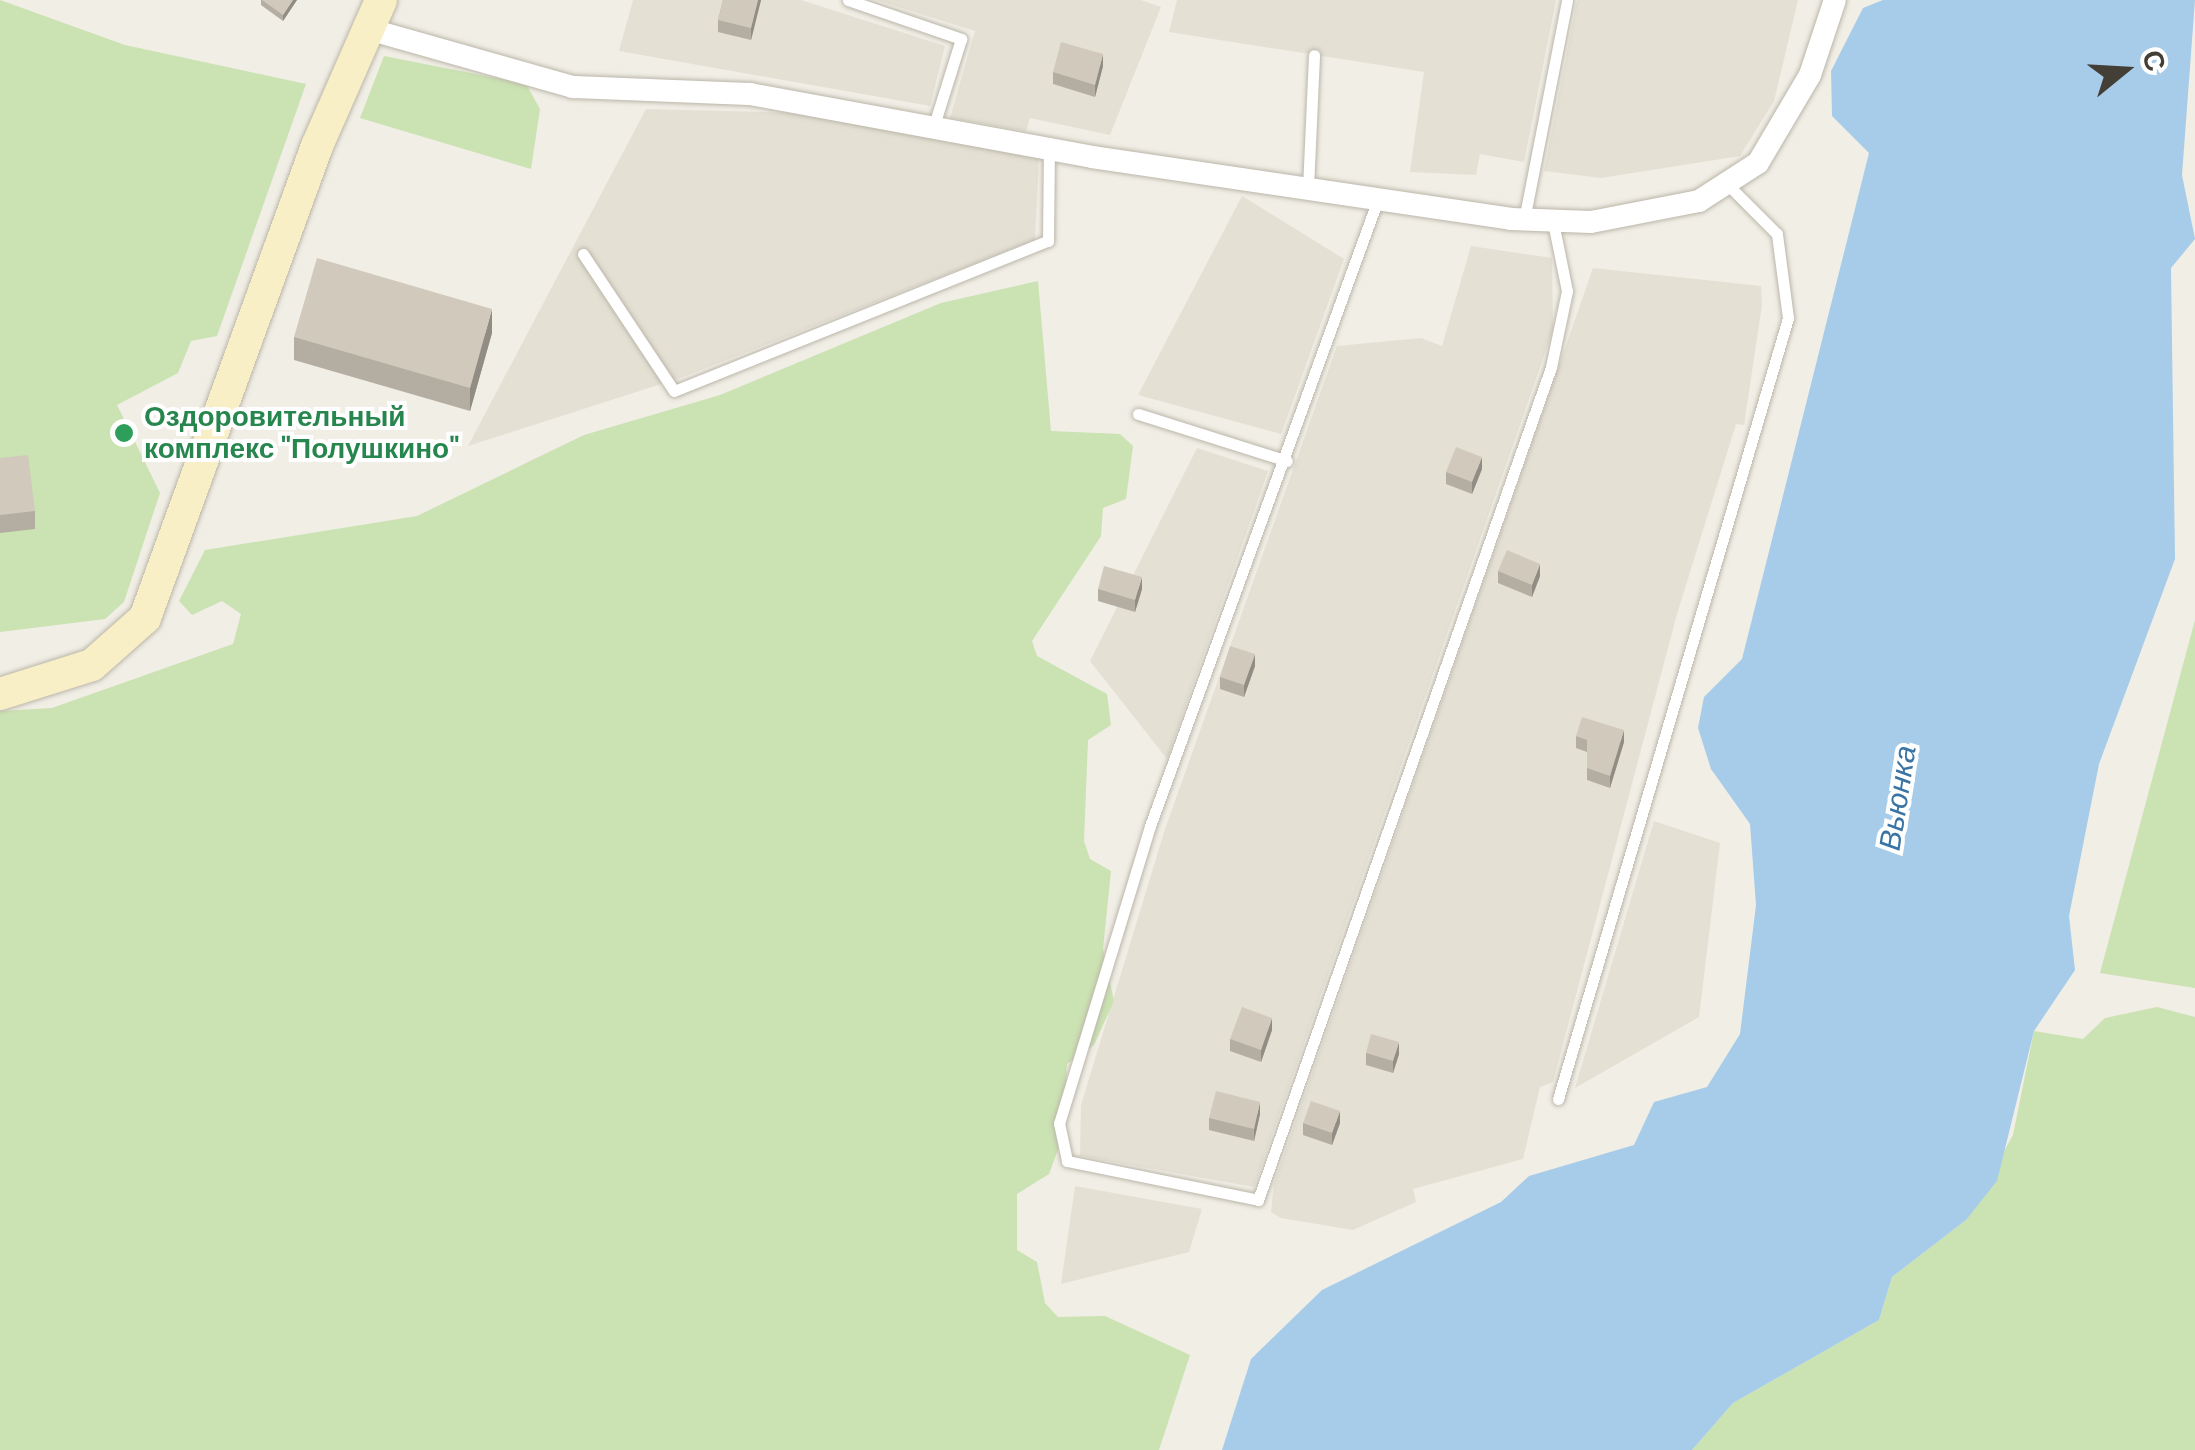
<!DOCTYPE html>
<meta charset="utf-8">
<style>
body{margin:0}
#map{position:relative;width:2195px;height:1450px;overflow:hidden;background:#f1eee6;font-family:"DM Sans",sans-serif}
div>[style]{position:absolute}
.residential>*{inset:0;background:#e4e0d4}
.green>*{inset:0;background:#cbe2b2}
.water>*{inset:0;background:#a7cce9}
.roads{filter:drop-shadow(0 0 2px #bbb6a9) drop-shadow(0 0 2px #bbb6a9)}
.lane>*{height:11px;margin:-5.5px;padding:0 5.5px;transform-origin:5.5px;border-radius:5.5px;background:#fff}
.street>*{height:22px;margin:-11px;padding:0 11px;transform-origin:11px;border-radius:11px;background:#fff}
.secondary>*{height:32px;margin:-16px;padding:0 16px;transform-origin:16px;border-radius:16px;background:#f9efc7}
.wall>*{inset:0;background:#b4aea2}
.shaded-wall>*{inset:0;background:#928d84}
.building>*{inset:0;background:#d1cabc}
.dots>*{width:28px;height:28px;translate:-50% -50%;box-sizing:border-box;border:5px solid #fff;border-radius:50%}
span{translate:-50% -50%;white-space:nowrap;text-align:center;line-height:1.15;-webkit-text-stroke:8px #fff;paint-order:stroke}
.leisure-label{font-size:28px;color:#27864d;font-weight:700}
.left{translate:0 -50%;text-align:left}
.water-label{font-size:30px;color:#3974a4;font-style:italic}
.north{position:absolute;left:2075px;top:20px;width:100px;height:100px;-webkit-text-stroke:8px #fff;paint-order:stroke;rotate:72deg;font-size:28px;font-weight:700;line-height:40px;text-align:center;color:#433e36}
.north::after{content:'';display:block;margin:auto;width:35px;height:45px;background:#433e36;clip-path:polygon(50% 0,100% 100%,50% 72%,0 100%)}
</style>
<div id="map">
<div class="residential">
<div style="clip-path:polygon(633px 0,801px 0,945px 46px,930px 106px,619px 51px)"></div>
<div style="clip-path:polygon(876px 0,1141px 0,1161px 7px,1110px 135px,1030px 118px,1026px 131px,950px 118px,975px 31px)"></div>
<div style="clip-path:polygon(1177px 0,1556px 0,1524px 162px,1480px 154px,1476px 175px,1410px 172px,1424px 72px,1169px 32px)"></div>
<div style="clip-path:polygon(1577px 0,1798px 0,1774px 101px,1740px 156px,1601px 178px,1544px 171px)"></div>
<div style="clip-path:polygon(646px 109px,803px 113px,1039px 157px,1035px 240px,683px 377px,468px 446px)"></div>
<div style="clip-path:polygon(1242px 196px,1344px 259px,1281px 434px,1138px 395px)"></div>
<div style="clip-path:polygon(1471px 246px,1552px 258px,1553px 330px,1254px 1187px,1080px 1156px,1081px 1105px,1165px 829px,1337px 346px,1421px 338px,1442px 346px)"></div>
<div style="clip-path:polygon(1593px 268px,1761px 286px,1762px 305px,1744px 425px,1736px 424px,1677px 614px,1553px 1082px,1540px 1087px,1523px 1159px,1413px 1189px,1416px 1202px,1353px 1230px,1281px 1218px,1271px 1212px,1274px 1183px)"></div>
<div style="clip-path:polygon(1197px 448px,1268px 471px,1167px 759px,1090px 661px)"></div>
<div style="clip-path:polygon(1654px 821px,1720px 843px,1699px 1017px,1575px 1088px)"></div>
<div style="clip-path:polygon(1075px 1186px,1202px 1209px,1189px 1252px,1061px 1284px)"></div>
</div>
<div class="green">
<div style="clip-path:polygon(0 0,125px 45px,306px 84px,217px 336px,191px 341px,178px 373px,117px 405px,160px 493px,124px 602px,105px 619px,0 632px)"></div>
<div style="clip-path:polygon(384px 56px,526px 84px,540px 109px,531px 169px,360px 118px)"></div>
<div style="clip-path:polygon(1038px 281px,1051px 431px,1120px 434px,1133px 446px,1126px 499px,1103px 508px,1101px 536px,1032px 641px,1037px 656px,1107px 694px,1111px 725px,1088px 740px,1084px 841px,1090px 859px,1111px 871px,1103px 949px,1114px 1001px,1094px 1045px,1067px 1064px,1063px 1136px,1049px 1174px,1017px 1194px,1017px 1250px,1037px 1262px,1045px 1303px,1058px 1317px,1105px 1316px,1190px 1355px,1159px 1450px,0 1450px,0 711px,52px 708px,233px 644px,241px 614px,222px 601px,192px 615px,179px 601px,205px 550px,417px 516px,584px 435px,720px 395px,941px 303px)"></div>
<div style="clip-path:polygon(2195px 620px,2195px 988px,2100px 973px)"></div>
<div style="clip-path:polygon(2157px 1007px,2195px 1017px,2195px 1450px,1692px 1450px,1733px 1403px,1879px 1320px,1892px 1277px,1966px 1220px,2013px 1135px,2034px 1031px,2083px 1039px,2105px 1018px)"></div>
</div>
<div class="water">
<div style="clip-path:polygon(1883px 0,2195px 0,2182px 175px,2195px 239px,2171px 268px,2175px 559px,2099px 764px,2069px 916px,2075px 970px,2034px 1031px,1997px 1181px,1966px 1220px,1892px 1277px,1879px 1320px,1733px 1403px,1692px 1450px,1222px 1450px,1251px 1359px,1322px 1290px,1501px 1202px,1529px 1176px,1634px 1145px,1654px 1102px,1707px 1087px,1740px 1034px,1756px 905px,1750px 824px,1711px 769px,1698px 728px,1704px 697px,1742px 659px,1869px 153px,1832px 116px,1831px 71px,1863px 8px)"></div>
</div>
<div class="roads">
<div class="lane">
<div style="left:848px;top:0;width:120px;rotate:19deg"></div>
<div style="left:961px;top:39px;width:87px;rotate:107.4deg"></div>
<div style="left:1308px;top:188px;width:133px;rotate:-87.4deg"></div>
<div style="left:1378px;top:199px;width:667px;rotate:109.98deg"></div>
<div style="left:1150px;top:826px;width:311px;rotate:107deg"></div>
<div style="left:1059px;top:1123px;width:39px;rotate:78deg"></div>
<div style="left:1067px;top:1161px;width:195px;rotate:11.5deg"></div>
<div style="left:1258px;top:1200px;width:883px;rotate:-70.62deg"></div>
<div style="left:1551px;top:367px;width:78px;rotate:-78.1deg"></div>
<div style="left:1567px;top:291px;width:70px;rotate:-101.5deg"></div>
<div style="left:1524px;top:220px;width:224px;rotate:-78.9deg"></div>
<div style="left:583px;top:254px;width:164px;rotate:56.4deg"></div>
<div style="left:674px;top:391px;width:403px;rotate:-21.9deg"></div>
<div style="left:1048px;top:241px;width:93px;rotate:-89.4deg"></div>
<div style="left:1138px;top:414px;width:156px;rotate:17.5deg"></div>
<div style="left:1558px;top:1099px;width:814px;rotate:-73.59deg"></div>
<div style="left:1788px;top:318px;width:85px;rotate:-97.5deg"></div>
<div style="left:1777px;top:234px;width:69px;rotate:-135deg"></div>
</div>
<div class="street">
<div style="left:368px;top:29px;width:213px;rotate:15.8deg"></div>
<div style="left:573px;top:87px;width:177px;rotate:2.3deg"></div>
<div style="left:750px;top:94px;width:348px;rotate:10.4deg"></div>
<div style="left:1092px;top:157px;width:424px;rotate:8.4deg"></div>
<div style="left:1511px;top:219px;width:80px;rotate:2.1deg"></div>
<div style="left:1591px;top:222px;width:110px;rotate:-11deg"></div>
<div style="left:1699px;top:201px;width:70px;rotate:-32.8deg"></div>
<div style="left:1758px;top:163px;width:102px;rotate:-59.4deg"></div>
<div style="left:1810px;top:75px;width:79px;rotate:-71.6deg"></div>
</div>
<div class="secondary">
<div style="left:0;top:694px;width:96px;rotate:-17.5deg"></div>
<div style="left:92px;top:665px;width:71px;rotate:-41.6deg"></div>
<div style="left:145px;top:618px;width:502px;rotate:-69.98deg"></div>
<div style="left:317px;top:146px;width:159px;rotate:-66.3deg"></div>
</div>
</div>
<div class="wall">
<div style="clip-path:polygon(261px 0,297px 0,283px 21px,261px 5px)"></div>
<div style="clip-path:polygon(723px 0,761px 0,751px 40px,718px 32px,718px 20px)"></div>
<div style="clip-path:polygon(1103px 66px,1095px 97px,1053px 84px,1053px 72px)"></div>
<div style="clip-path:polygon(492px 333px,470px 411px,294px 360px,294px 337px)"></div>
<div style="clip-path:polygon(0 458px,35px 511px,35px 529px,0 533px)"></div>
<div style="clip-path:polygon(1482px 469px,1472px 494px,1446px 484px,1446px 472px)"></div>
<div style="clip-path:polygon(1498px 571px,1540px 576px,1532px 597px,1498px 583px)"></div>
<div style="clip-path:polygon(1098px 589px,1142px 589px,1135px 612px,1098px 601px)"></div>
<div style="clip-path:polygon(1255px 666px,1244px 697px,1220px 689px,1220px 677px)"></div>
<div style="clip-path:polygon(1576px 736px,1624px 742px,1610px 788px,1587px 780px,1587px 752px,1576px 748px)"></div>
<div style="clip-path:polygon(1272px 1030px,1261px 1062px,1230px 1051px,1230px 1039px)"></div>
<div style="clip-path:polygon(1366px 1053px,1399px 1054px,1393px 1073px,1366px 1065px)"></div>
<div style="clip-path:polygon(1260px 1114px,1254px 1141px,1209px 1130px,1209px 1118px)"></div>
<div style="clip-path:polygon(1303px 1123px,1340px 1123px,1332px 1145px,1303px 1135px)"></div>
</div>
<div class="shaded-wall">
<div style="clip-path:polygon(293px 0,297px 0,283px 21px,283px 15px)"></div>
<div style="clip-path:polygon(758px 0,761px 0,751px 40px,751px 28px)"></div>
<div style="clip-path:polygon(1103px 54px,1103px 66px,1095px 97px,1095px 85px)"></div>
<div style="clip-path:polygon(492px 309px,492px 333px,470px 411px,470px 388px)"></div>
<div style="clip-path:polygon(1482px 457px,1482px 469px,1472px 494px,1472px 482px)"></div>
<div style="clip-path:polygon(1540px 564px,1540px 576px,1532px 597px,1532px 585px)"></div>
<div style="clip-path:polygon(1142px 577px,1142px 589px,1135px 612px,1135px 600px)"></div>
<div style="clip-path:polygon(1255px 654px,1255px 666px,1244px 697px,1244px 685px)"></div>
<div style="clip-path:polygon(1624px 730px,1624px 742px,1610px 788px,1610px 776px)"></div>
<div style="clip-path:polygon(1272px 1018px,1272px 1030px,1261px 1062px,1261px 1050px)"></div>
<div style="clip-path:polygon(1399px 1042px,1399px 1054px,1393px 1073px,1393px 1061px)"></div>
<div style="clip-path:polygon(1260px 1102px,1260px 1114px,1254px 1141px,1254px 1129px)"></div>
<div style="clip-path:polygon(1340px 1111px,1340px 1123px,1332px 1145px,1332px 1133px)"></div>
</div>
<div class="building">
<div style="clip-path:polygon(262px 0,293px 0,283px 15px)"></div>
<div style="clip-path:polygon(723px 0,758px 0,751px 28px,718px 20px)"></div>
<div style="clip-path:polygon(1061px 42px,1103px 54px,1095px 85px,1053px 72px)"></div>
<div style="clip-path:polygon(317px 258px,492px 309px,470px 388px,294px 337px)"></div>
<div style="clip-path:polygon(1456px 447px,1482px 457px,1472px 482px,1446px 472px)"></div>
<div style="clip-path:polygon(28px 455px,35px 511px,0 515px,0 458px)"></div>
<div style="clip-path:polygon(1507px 550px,1540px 564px,1532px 585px,1498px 571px)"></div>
<div style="clip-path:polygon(1104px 566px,1142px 577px,1135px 600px,1098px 589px)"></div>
<div style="clip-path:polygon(1230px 646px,1255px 654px,1244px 685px,1220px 677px)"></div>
<div style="clip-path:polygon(1582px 717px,1624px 730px,1610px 776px,1587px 768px,1587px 740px,1576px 736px)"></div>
<div style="clip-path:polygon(1242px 1007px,1272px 1018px,1261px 1050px,1230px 1039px)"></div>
<div style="clip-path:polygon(1371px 1034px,1399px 1042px,1393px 1061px,1366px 1053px)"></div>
<div style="clip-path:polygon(1216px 1091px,1260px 1102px,1254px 1129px,1209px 1118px)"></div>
<div style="clip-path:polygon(1311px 1101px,1340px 1111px,1332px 1133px,1303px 1123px)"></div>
</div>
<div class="dots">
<div style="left:124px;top:433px;background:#2e9e5b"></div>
</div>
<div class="leisure-label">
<span class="left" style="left:144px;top:433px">Оздоровительный<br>комплекс "Полушкино"</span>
</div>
<div class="water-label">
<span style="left:1898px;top:798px;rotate:-81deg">Вьюнка</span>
</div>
<div class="north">С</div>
</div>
